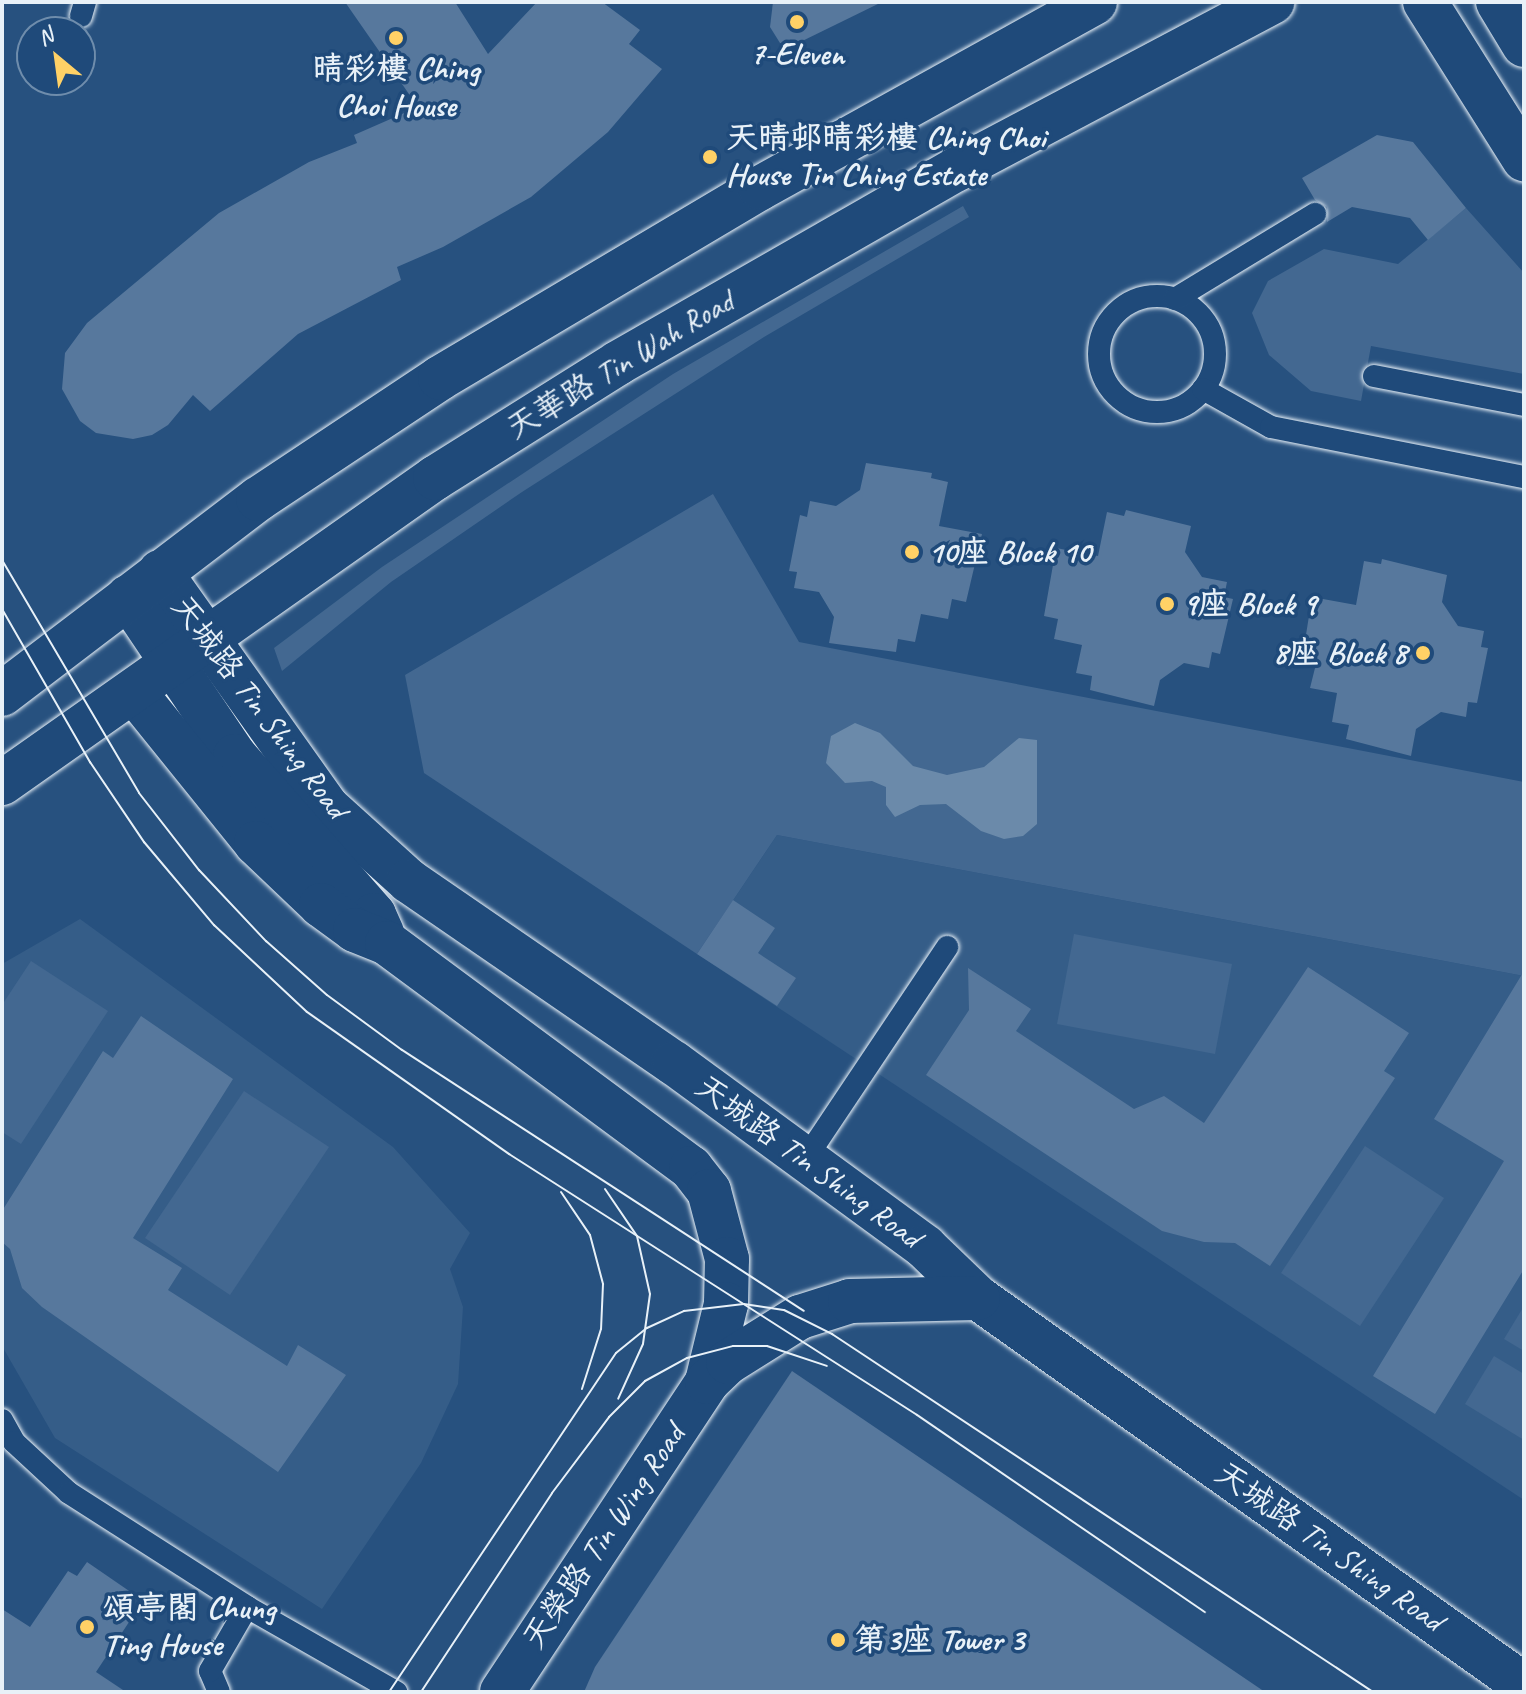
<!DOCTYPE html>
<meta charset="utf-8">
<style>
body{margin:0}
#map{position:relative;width:1526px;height:1694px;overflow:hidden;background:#27517f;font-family:Caveat,"LXGW WenKai TC",sans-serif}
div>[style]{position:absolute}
.built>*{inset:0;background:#355d88}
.green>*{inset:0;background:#436891}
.water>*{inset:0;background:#6b8aaa}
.building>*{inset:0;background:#57789d}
.roads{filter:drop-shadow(0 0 2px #e8f1f8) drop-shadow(0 0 2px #e8f1f8)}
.service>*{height:22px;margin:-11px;padding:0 11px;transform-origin:11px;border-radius:11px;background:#1f4a7a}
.service>.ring{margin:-11px;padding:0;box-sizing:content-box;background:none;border:22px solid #1f4a7a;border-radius:50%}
.tertiary>*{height:44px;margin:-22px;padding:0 22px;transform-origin:22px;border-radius:22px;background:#1f4a7a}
.secondary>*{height:44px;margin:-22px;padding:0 22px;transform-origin:22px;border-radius:22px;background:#1f4a7a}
.tram>*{height:2px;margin:-1px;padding:0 1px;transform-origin:1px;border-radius:1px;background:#e8f1f8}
.dots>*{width:22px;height:22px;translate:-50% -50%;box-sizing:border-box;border:4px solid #1f4a7a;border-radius:50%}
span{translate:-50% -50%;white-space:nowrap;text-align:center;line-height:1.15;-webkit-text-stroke:7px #1f4a7a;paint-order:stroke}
.poi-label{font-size:32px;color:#e8f1f8;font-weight:700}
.left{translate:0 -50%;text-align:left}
.right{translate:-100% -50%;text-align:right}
.street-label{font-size:32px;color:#e8f1f8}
.frame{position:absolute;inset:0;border:4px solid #e8f1f8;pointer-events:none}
.north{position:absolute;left:16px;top:16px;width:80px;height:80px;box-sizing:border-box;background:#1f4a7a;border:2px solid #6f8dac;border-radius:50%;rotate:331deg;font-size:22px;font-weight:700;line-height:32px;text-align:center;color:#e8f1f8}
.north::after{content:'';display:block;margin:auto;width:28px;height:36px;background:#ffd166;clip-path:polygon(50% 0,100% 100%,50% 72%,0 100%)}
</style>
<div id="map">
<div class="built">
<div style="clip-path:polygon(777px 835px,1524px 976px,1524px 1500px,697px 954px)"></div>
<div style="clip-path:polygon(80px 919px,393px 1147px,470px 1233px,450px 1269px,463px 1307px,458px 1384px,421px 1463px,322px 1609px,55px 1438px,2px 1346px,2px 964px)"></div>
</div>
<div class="green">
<div style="clip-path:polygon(963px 206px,969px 217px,764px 337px,522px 492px,391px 582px,282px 671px,274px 648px,382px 567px,673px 374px)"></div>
<div style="clip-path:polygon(1466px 208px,1524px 273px,1524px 374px,1371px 346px,1361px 401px,1311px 391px,1269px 355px,1252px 313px,1268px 281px,1324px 249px,1398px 264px)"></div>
<div style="clip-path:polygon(713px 494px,799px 642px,1524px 782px,1524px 976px,777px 835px,697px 954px,424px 773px,405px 675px)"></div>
<div style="clip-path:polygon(1074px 934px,1232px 964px,1215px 1054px,1057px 1024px)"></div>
<div style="clip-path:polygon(31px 961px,108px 1011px,21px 1144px,2px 1132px,2px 1005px)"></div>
<div style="clip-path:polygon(244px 1091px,329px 1147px,230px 1295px,145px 1238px)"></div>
<div style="clip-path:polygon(1365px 1146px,1444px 1198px,1360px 1326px,1281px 1273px)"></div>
<div style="clip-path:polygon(1524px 1306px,1524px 1351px,1504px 1339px)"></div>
<div style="clip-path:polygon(1494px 1356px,1524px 1374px,1524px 1440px,1465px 1404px)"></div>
</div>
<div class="water">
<div style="clip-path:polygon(855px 723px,880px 733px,913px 766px,947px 775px,984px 767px,1019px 738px,1037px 740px,1037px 824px,1023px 836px,1004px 839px,981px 831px,946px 804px,920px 805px,895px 817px,886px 805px,886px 787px,872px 781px,845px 783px,826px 763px,831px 736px)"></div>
</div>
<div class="building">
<div style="clip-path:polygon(345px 2px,455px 2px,488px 54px,537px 2px,602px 2px,640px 30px,629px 44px,662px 69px,608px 132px,531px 197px,443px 247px,397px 267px,401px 280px,298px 334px,210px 411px,193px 395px,168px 425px,152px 435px,133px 439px,96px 433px,80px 421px,62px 389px,65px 353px,87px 323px,219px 213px,309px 162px,357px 143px,354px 135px,418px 107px)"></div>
<div style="clip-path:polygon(773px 2px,882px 2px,790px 47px,780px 43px,770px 27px)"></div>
<div style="clip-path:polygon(1377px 135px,1413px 142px,1466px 208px,1428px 240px,1410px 218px,1352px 207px,1327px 222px,1327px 207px,1315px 200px,1302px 178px)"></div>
<div style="clip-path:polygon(866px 463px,932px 473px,931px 478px,948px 482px,939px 526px,982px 534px,966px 602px,952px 599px,948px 619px,921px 614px,915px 642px,898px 639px,896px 652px,829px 643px,834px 617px,819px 592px,794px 588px,797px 572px,789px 571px,800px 515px,807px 517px,810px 501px,836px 506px,860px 490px)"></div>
<div style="clip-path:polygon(1126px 510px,1191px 526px,1185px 552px,1202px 577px,1227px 582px,1224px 597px,1233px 599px,1220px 654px,1212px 652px,1209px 668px,1184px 663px,1160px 680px,1154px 706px,1090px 690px,1092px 676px,1076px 673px,1082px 645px,1054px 639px,1058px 619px,1044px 616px,1056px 548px,1098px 556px,1107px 512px,1124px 516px)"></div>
<div style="clip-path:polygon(1382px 559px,1447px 575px,1442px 602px,1458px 626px,1484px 631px,1481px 647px,1488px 648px,1477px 703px,1468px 702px,1466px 717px,1441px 712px,1416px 729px,1411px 756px,1346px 739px,1349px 725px,1332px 722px,1337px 693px,1310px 688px,1315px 668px,1301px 666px,1312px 597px,1356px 605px,1364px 561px,1381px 564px)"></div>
<div style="clip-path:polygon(733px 900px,775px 928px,758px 953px,796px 978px,777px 1006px,697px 954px)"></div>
<div style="clip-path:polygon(1308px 967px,1409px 1033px,1384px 1071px,1395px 1078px,1270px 1266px,1235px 1243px,1204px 1242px,1162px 1231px,926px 1075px,969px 1010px,968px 968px,1031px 1009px,1016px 1031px,1134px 1109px,1164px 1096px,1204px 1123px)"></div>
<div style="clip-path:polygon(1524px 971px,1524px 1269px,1435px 1414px,1373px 1376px,1504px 1161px,1434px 1119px)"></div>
<div style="clip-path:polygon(141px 1016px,233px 1079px,133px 1238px,182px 1268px,168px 1290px,287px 1366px,298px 1345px,346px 1375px,278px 1472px,42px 1307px,22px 1288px,10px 1249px,2px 1242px,2px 1211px,103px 1051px,113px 1058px)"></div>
<div style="clip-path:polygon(792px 1371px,1265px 1692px,584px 1692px,595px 1667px)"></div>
<div style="clip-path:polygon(87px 1562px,135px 1595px,126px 1610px,133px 1616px,96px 1672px,126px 1692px,2px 1692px,2px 1609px,30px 1627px,68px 1571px,77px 1576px)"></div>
</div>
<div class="roads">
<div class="service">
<div style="left:81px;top:16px;width:15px;rotate:-74deg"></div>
<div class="ring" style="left:1099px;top:296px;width:94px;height:94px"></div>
<div style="left:1175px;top:299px;width:164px;rotate:-31.3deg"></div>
<div style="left:1374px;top:376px;width:153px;rotate:10.9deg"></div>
<div style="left:1203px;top:389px;width:78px;rotate:29.2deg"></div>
<div style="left:1271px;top:427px;width:258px;rotate:11.2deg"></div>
<div style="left:806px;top:1158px;width:254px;rotate:-56.2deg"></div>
<div style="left:2px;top:1420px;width:25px;rotate:61deg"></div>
<div style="left:14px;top:1442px;width:75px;rotate:42.8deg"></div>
<div style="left:69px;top:1493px;width:211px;rotate:32.6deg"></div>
<div style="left:247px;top:1607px;width:172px;rotate:29.7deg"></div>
<div style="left:219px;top:1692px;width:23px;rotate:-113deg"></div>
<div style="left:210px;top:1671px;width:74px;rotate:-60deg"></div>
</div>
<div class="tertiary">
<div style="left:1425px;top:2px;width:186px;rotate:57.8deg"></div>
<div style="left:1498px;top:2px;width:50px;rotate:58.8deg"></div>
</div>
<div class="secondary">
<div style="left:160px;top:572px;width:288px;rotate:54.6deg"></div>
<div style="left:327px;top:807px;width:110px;rotate:42.1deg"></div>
<div style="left:409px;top:881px;width:321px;rotate:34.5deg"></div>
<div style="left:674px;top:1063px;width:311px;rotate:36.2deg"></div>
<div style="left:925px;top:1247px;width:74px;rotate:43.9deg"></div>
<div style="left:978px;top:1298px;width:669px;rotate:35.33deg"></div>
<div style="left:128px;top:597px;width:192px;rotate:56.1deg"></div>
<div style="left:235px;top:756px;width:211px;rotate:48.8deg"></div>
<div style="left:374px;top:915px;width:20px;rotate:66deg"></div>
<div style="left:135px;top:693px;width:193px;rotate:51.1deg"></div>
<div style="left:256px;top:843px;width:90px;rotate:43.6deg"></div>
<div style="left:321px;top:905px;width:42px;rotate:36.3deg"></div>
<div style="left:355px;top:930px;width:35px;rotate:22deg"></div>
<div style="left:387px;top:943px;width:378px;rotate:36.5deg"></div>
<div style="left:691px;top:1168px;width:29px;rotate:52deg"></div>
<div style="left:709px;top:1191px;width:70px;rotate:75.2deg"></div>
<div style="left:727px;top:1259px;width:45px;rotate:91.3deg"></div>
<div style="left:726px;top:1304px;width:80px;rotate:103.7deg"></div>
<div style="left:2px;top:694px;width:322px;rotate:-37.3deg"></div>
<div style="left:258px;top:499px;width:219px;rotate:-33.6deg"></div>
<div style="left:440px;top:378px;width:372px;rotate:-30.7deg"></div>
<div style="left:760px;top:188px;width:383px;rotate:-29deg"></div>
<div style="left:2px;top:783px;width:530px;rotate:-35.16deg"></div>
<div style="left:435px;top:478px;width:216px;rotate:-32.1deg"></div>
<div style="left:618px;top:363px;width:391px;rotate:-29.8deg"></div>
<div style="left:957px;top:169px;width:357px;rotate:-27.9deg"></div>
<div style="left:502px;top:1692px;width:372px;rotate:-56.5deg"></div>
<div style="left:707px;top:1382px;width:29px;rotate:-44deg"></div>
<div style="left:728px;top:1362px;width:85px;rotate:-32deg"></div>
<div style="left:800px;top:1317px;width:52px;rotate:-17.7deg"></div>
<div style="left:850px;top:1301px;width:128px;rotate:-1.3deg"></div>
</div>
</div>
<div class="tram">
<div style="left:2px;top:560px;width:270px;rotate:59.5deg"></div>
<div style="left:139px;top:793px;width:98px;rotate:52.1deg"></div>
<div style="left:199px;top:870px;width:98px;rotate:46.7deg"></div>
<div style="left:266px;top:941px;width:81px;rotate:41.5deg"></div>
<div style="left:327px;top:995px;width:93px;rotate:36.3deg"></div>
<div style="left:402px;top:1050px;width:479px;rotate:33deg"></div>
<div style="left:2px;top:609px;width:177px;rotate:60.1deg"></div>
<div style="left:90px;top:762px;width:97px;rotate:56deg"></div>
<div style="left:144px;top:842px;width:109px;rotate:49.9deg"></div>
<div style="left:214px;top:925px;width:127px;rotate:43.1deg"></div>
<div style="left:307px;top:1012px;width:247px;rotate:35.1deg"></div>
<div style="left:509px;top:1154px;width:484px;rotate:32.6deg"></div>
<div style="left:917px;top:1415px;width:349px;rotate:34.4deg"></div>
<div style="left:605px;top:1189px;width:57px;rotate:55.8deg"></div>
<div style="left:637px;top:1236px;width:59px;rotate:77.4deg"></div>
<div style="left:650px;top:1294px;width:50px;rotate:98deg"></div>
<div style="left:643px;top:1344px;width:60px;rotate:114.4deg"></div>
<div style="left:561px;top:1192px;width:52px;rotate:56deg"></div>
<div style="left:590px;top:1235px;width:51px;rotate:75.1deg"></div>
<div style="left:603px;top:1284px;width:45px;rotate:92.5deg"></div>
<div style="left:601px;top:1329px;width:63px;rotate:107.6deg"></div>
<div style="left:389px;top:1692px;width:408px;rotate:-56.2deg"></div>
<div style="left:616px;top:1353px;width:40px;rotate:-39deg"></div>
<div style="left:647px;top:1328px;width:41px;rotate:-24.7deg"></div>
<div style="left:684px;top:1311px;width:60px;rotate:-6.7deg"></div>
<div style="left:744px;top:1304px;width:40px;rotate:8.5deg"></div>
<div style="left:784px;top:1310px;width:54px;rotate:26.6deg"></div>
<div style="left:832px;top:1334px;width:649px;rotate:33.49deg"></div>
<div style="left:421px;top:1692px;width:238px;rotate:-56.6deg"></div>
<div style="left:552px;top:1493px;width:95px;rotate:-53.1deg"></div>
<div style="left:609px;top:1417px;width:51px;rotate:-45deg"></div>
<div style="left:645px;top:1381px;width:48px;rotate:-28.7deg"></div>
<div style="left:687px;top:1358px;width:48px;rotate:-14.6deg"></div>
<div style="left:733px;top:1346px;width:34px"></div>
<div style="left:767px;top:1346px;width:63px;rotate:18.4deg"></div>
</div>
<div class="dots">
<div style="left:797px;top:22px;background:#ffd166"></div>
<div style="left:396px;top:38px;background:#ffd166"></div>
<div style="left:710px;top:157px;background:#ffd166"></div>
<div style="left:912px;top:552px;background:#ffd166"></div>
<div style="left:1167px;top:604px;background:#ffd166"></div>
<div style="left:1423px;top:653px;background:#ffd166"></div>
<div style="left:87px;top:1627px;background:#ffd166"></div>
<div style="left:838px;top:1640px;background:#ffd166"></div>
</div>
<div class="poi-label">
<span style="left:797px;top:54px">7-Eleven</span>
<span style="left:396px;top:88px">晴彩樓 Ching<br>Choi House</span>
<span class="left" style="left:726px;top:157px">天晴邨晴彩樓 Ching Choi<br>House Tin Ching Estate</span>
<span class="left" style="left:928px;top:552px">10座 Block 10</span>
<span class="left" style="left:1183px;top:604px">9座 Block 9</span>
<span class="right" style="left:1407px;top:653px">8座 Block 8</span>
<span class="left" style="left:103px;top:1627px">頌亭閣 Chung<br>Ting House</span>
<span class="left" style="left:854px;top:1640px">第3座 Tower 3</span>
</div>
<div class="street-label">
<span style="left:620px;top:365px;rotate:-31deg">天華路 Tin Wah Road</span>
<span style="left:259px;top:707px;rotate:53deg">天城路 Tin Shing Road</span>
<span style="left:808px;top:1162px;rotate:36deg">天城路 Tin Shing Road</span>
<span style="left:604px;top:1537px;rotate:-56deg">天榮路 Tin Wing Road</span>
<span style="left:1329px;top:1547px;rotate:35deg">天城路 Tin Shing Road</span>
</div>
<div class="frame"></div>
<div class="north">N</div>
</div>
